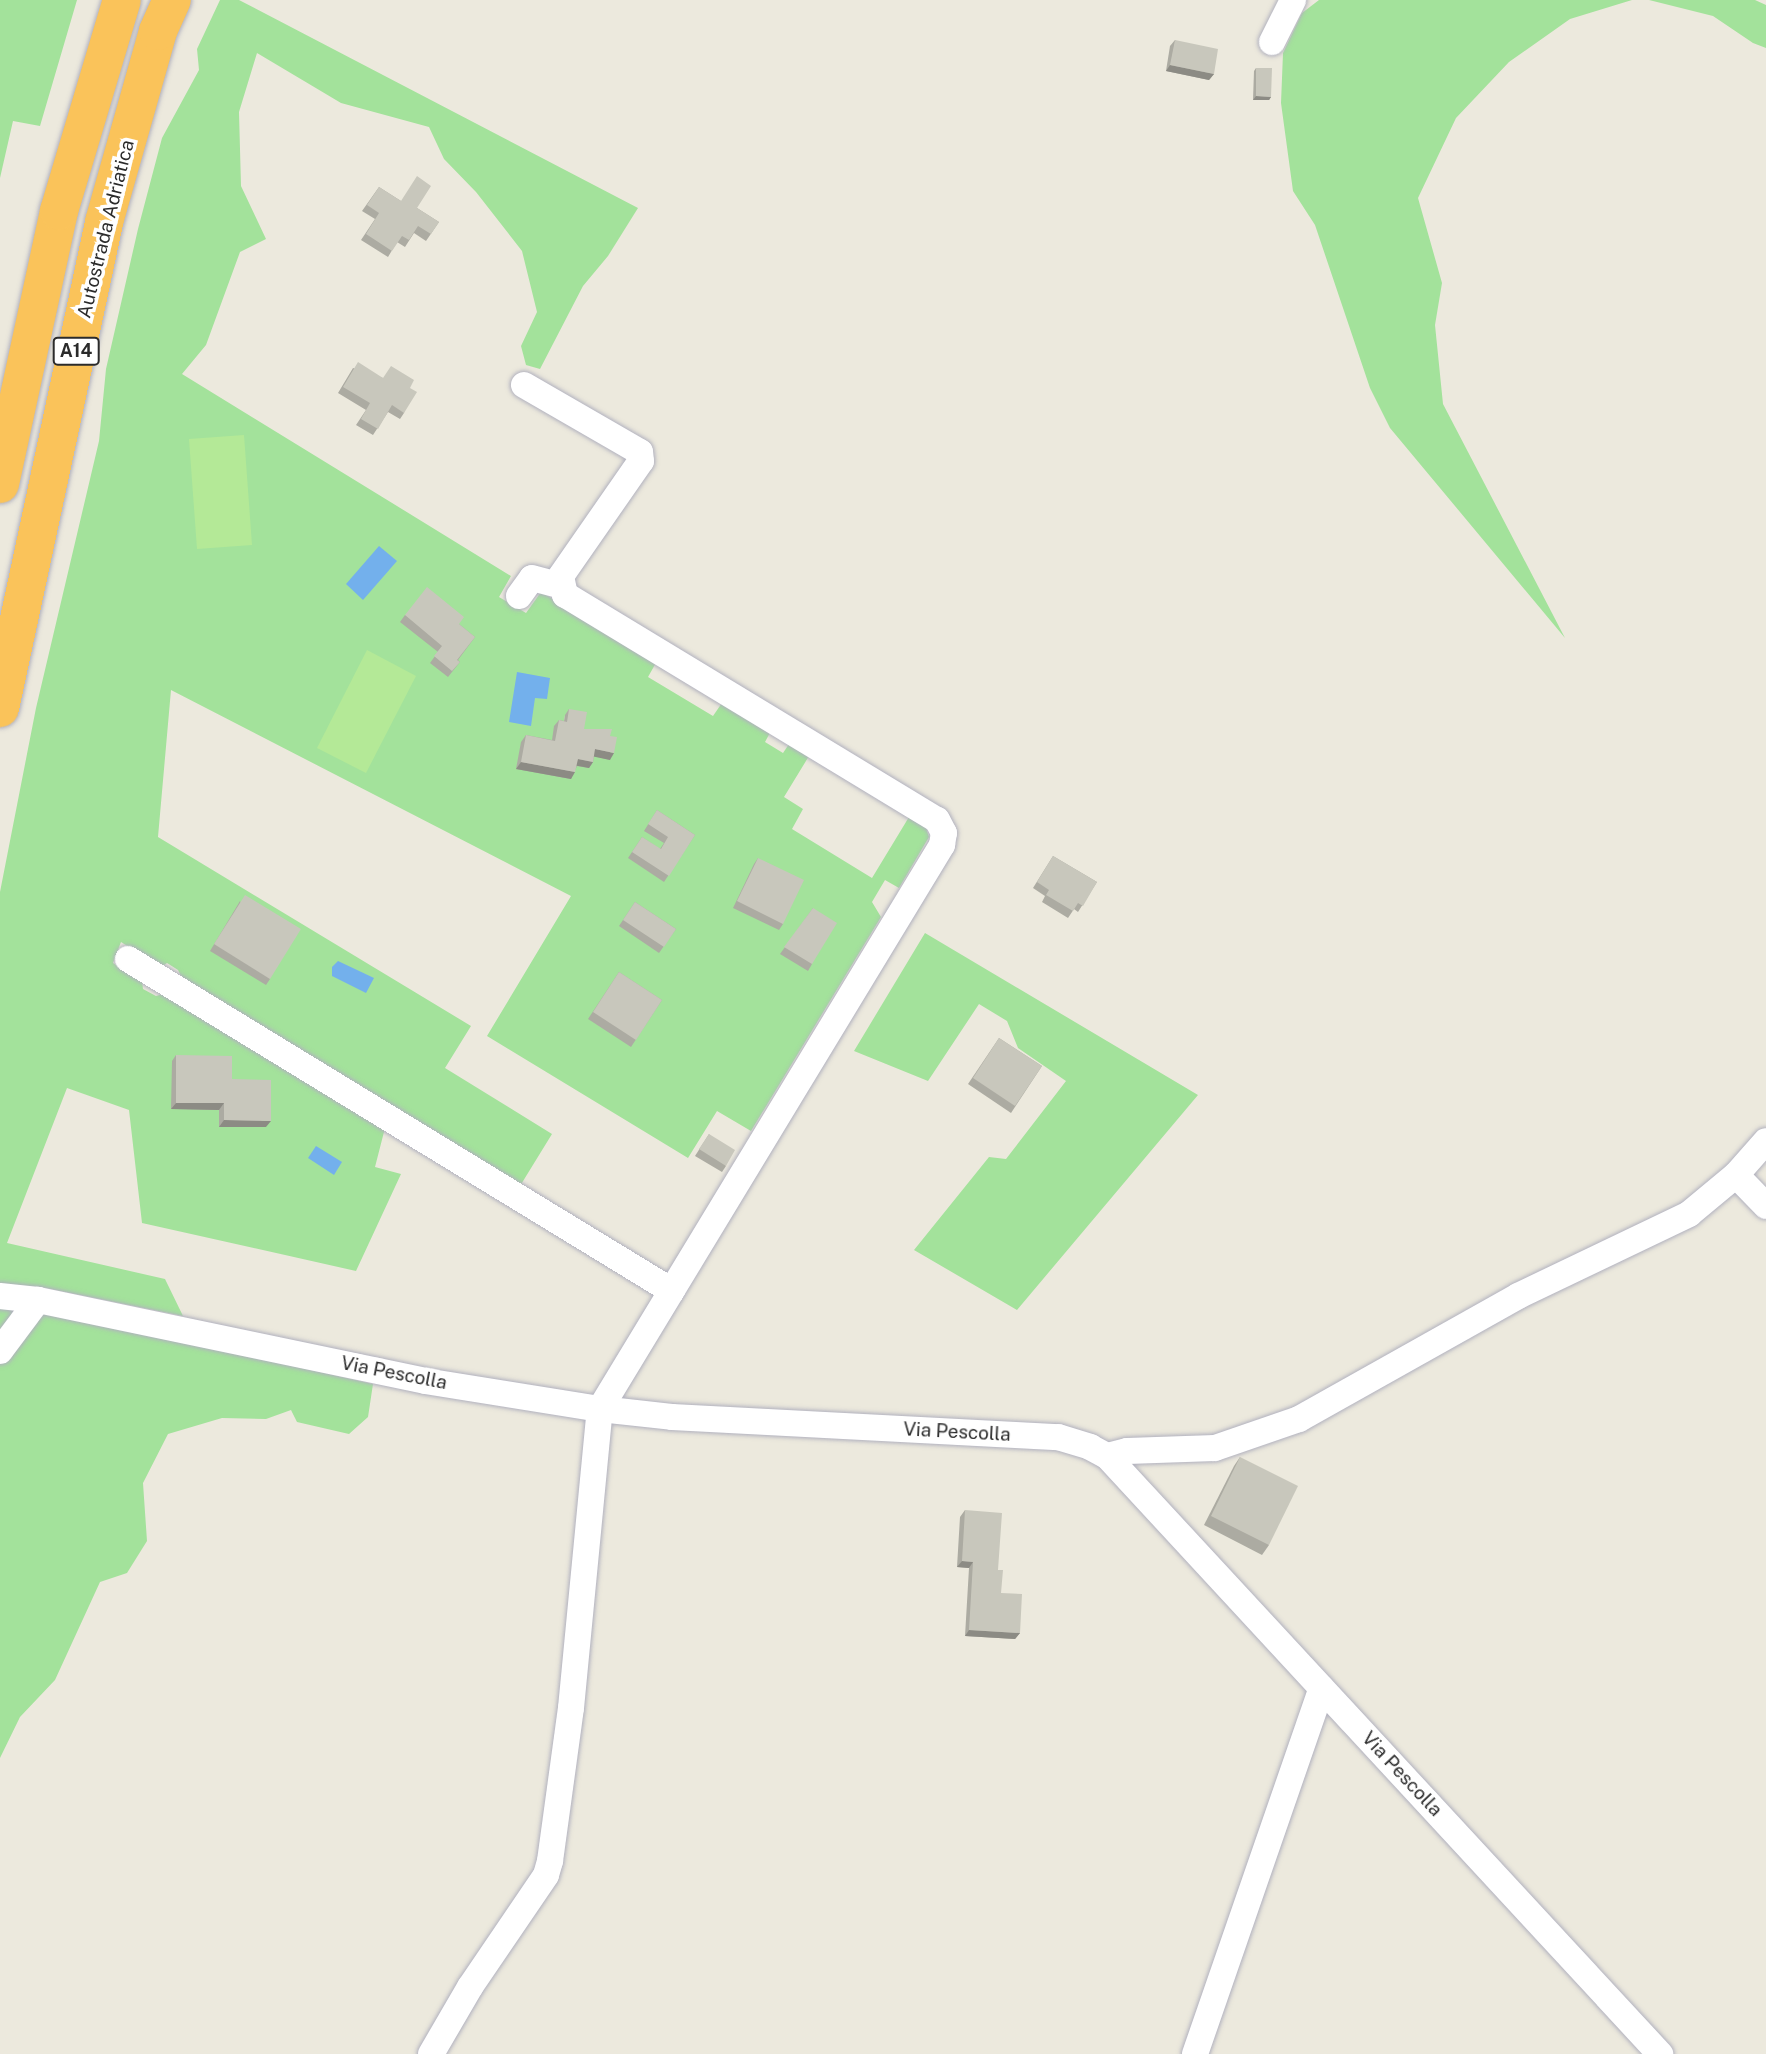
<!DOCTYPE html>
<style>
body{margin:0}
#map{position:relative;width:1766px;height:2054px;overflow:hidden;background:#ece9dd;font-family:"Public Sans",sans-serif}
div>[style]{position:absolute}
.green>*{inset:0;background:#a3e29b}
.pitch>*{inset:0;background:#b4e997}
.water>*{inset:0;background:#73b0ec}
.roads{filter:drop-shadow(0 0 2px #b1b1be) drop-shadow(0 0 2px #b1b1be)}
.minor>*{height:26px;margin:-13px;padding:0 13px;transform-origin:13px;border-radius:13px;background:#fff}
.highway>*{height:38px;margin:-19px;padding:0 19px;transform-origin:19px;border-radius:19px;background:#fac35a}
.wall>*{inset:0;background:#acaba2}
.shaded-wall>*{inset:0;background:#8c8b84}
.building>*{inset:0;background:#c8c7bc}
span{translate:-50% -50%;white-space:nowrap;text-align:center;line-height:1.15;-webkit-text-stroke:7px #fff;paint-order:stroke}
.shield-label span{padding:2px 5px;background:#fff;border:2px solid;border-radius:5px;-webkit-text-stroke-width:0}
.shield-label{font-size:18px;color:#2b2b2b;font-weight:700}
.street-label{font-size:19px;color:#2b2b2b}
</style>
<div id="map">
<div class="green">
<div style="clip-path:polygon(0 0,77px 0,40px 126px,13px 121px,0 178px)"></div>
<div style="clip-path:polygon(evenodd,220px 0,239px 0,638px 208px,608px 256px,583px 286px,540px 369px,526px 365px,521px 346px,537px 312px,522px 251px,476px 192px,444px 159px,429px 127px,341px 103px,257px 53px,239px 112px,241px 186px,266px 239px,240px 252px,206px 345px,182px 374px,511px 576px,499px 597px,526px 613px,541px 592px,657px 661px,648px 677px,713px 716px,724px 700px,772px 729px,765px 742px,783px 753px,791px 741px,924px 822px,929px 837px,899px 888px,885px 880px,872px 902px,881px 917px,751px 1131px,717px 1111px,688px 1158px,487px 1036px,571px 896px,171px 690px,158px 837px,471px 1026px,445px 1068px,552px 1134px,520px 1186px,183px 980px,178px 970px,167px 963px,161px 967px,121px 942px,113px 963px,142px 981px,143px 989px,156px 996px,163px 994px,385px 1128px,375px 1167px,401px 1174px,356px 1271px,142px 1223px,129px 1110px,67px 1088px,7px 1243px,165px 1279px,183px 1316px,41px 1287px,0 1284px,0 892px,36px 708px,99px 441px,106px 369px,138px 229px,162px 138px,199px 70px,197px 49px,220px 0,565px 715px,592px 737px,573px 765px,550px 747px,563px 728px,565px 715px,220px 0,809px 756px,909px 817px,872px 878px,792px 829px,803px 809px,784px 797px,809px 756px,220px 0,266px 1086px,219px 1126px,219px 1110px,266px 1086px)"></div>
<div style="clip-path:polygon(1319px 0,1632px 0,1570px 19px,1509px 62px,1456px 118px,1418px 198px,1442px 283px,1435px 325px,1443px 404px,1565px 638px,1390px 428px,1370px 388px,1315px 225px,1293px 191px,1281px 103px,1283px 53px,1302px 13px)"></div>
<div style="clip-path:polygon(1649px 0,1755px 0,1766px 5px,1766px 48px,1753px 43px,1713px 16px)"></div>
<div style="clip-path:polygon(925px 933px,1198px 1095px,1017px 1310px,914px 1250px,989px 1157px,1006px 1159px,1066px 1081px,1018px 1048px,1007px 1021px,979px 1004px,928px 1081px,854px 1051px)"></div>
<div style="clip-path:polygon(0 1307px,57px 1313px,373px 1384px,368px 1417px,349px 1434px,297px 1422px,291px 1410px,266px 1419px,222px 1418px,168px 1434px,143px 1483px,147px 1541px,127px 1573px,100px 1582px,55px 1680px,20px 1717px,0 1758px)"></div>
</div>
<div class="pitch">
<div style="clip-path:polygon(244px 435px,252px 545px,197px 549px,189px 439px)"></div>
<div style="clip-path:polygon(367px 650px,416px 676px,366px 773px,317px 748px)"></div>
</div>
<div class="water">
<div style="clip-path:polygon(379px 546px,397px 561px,363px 600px,346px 584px)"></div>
<div style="clip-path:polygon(517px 672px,550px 678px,547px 699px,535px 698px,531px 726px,509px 722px)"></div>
<div style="clip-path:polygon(338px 961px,374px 978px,366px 993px,332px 976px,332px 967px)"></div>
<div style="clip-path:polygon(316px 1146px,342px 1162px,334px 1175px,308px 1158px)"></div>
</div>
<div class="roads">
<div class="minor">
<div style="left:1272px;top:42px;width:47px;rotate:-63.4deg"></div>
<div style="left:519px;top:596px;width:22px;rotate:-54deg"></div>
<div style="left:532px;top:578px;width:30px;rotate:15deg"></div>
<div style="left:128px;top:959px;width:637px;rotate:31.4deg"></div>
<div style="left:1736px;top:1175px;width:43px;rotate:45.9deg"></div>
<div style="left:0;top:1296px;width:38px;rotate:6deg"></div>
<div style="left:38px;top:1300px;width:395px;rotate:11.8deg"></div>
<div style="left:425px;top:1381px;width:177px;rotate:9.1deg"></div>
<div style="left:600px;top:1409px;width:72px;rotate:6.3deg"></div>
<div style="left:672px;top:1417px;width:387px;rotate:3deg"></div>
<div style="left:1058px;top:1437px;width:34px;rotate:17deg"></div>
<div style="left:1090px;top:1447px;width:19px;rotate:28deg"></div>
<div style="left:1107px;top:1456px;width:815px;rotate:47.24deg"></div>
<div style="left:0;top:1351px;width:64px;rotate:-53.3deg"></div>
<div style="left:1107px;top:1456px;width:21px;rotate:-14deg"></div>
<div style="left:1127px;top:1451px;width:88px;rotate:-2deg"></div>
<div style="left:1215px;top:1448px;width:89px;rotate:-19deg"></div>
<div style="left:1299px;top:1419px;width:251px;rotate:-29.3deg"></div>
<div style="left:1518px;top:1296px;width:190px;rotate:-25.6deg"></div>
<div style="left:1689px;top:1214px;width:61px;rotate:-39.7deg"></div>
<div style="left:1736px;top:1175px;width:45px;rotate:-48.6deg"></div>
<div style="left:431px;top:2054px;width:78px;rotate:-59.8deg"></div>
<div style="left:470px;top:1987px;width:135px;rotate:-55.8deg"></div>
<div style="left:546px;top:1875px;width:15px;rotate:-74deg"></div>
<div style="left:550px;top:1861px;width:154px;rotate:-82.2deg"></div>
<div style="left:571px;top:1708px;width:300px;rotate:-84.5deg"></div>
<div style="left:600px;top:1409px;width:660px;rotate:-58.77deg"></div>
<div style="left:942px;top:845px;width:12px;rotate:-81deg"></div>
<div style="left:944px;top:833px;width:15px;rotate:-118deg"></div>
<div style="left:937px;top:820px;width:435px;rotate:-148.8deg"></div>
<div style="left:565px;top:595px;width:19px;rotate:-102deg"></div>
<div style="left:561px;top:576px;width:140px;rotate:-55.2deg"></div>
<div style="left:641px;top:461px;width:9px;rotate:-96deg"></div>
<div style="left:640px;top:452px;width:134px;rotate:-150deg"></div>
<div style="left:1195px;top:2054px;width:387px;rotate:-70.9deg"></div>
</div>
<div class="highway">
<div style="left:0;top:484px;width:279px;rotate:-77.8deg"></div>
<div style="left:59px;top:211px;width:220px;rotate:-73.4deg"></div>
<div style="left:0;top:708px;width:497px;rotate:-77.9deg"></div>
<div style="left:104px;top:222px;width:198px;rotate:-74.2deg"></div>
<div style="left:158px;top:31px;width:34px;rotate:-66deg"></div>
</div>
</div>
<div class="wall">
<div style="clip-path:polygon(1175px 40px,1214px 74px,1209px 80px,1166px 71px,1170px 46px)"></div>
<div style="clip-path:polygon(1256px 68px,1271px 97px,1269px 100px,1253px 100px,1254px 71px)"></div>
<div style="clip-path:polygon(379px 187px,401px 201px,417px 208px,439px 222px,426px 241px,414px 233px,405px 247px,397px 242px,388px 257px,361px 240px,375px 219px,362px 211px)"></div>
<div style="clip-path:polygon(353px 368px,383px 378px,410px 388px,404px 413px,400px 419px,388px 412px,373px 435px,356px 425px,366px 410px,338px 393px)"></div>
<div style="clip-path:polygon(405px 615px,459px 624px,475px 637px,458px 660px,460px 662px,448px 677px,430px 663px,438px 652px,400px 622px)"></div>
<div style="clip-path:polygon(569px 709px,584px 729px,610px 736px,610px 760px,594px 756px,593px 762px,589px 768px,577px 766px,571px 779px,516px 769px,521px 742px,526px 735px,552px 740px,554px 726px,559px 720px,564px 721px,565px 715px)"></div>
<div style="clip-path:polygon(657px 810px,695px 835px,664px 882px,628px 858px,642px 837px,660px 849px,664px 843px,644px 831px)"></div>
<div style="clip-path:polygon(1053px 856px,1097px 882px,1078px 912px,1074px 909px,1068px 918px,1042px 902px,1045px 896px,1033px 888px)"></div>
<div style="clip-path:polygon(758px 858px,783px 924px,779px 930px,733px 908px,754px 864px)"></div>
<div style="clip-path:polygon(240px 901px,270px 979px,266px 985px,210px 951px)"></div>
<div style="clip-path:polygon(635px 902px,676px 929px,659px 953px,619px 926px)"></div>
<div style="clip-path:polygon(813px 908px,812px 964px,808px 971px,780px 954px)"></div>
<div style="clip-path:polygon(619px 972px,662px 1000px,631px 1047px,588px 1019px)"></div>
<div style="clip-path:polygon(999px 1038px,1042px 1066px,1011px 1113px,968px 1084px)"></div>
<div style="clip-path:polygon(176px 1055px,232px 1079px,266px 1127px,219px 1127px,219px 1110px,171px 1109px,172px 1061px)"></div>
<div style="clip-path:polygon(709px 1134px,726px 1166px,722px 1172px,695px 1156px)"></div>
<div style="clip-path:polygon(1240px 1457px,1269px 1545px,1262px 1555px,1204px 1525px,1234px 1466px)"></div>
<div style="clip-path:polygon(965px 1510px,998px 1570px,1001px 1593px,1020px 1633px,1015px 1639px,965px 1636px,969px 1568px,957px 1567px,960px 1517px)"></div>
</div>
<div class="shaded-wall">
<div style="clip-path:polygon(1170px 65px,1214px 74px,1209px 80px,1166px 71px)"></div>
<div style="clip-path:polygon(1256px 96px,1271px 97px,1269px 100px,1253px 100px)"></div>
<div style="clip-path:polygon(595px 749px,614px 753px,610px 760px,591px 756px)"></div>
<div style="clip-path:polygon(578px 759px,593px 762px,589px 768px,573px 765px)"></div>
<div style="clip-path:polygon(521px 762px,575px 772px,571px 779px,516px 769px)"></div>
<div style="clip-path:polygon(176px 1103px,224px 1103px,219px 1110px,171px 1109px)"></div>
<div style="clip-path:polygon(224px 1120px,271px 1121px,266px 1127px,219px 1127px)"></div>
<div style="clip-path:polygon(962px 1561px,973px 1562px,969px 1568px,957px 1567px)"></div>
<div style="clip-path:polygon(969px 1630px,1020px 1633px,1015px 1639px,965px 1636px)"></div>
</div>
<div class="building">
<div style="clip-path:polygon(1175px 40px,1218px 49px,1214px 74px,1170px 65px)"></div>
<div style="clip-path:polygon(1256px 68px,1272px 68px,1271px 97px,1256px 96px)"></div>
<div style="clip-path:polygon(417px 176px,431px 186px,417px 208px,439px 222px,431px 234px,418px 226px,409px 240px,402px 236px,392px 251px,366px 234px,379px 213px,367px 205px,379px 187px,401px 201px)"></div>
<div style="clip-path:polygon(358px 362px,383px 378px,391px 366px,414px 380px,410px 388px,417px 392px,404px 413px,392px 405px,378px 429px,361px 419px,370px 403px,343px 387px)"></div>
<div style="clip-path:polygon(427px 587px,464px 617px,459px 624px,475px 637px,457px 660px,460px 662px,452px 671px,434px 656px,442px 646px,405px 615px)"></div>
<div style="clip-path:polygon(569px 709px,587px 712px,584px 729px,612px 729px,610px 736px,617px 737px,614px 753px,595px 749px,593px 762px,578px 759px,575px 772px,521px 762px,526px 735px,555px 741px,559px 720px,567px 722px)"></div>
<div style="clip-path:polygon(657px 810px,695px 835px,669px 876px,632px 852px,642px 837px,661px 849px,668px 837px,648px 824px)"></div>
<div style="clip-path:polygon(1053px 856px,1097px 882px,1083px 906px,1078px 903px,1073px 911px,1046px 895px,1049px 890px,1037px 882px)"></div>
<div style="clip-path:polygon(758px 858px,804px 880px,783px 924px,737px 901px)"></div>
<div style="clip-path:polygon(245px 895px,301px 929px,270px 979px,214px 944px)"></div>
<div style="clip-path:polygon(635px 902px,676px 929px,664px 947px,623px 920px)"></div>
<div style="clip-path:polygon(813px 908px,837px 923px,812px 964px,784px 947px)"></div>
<div style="clip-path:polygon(619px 972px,662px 1000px,636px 1040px,593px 1012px)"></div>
<div style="clip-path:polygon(999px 1038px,1042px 1066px,1015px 1106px,973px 1078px)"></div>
<div style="clip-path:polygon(176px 1055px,232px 1056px,232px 1079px,271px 1080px,271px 1121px,224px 1120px,224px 1103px,176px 1103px)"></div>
<div style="clip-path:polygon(709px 1134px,735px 1150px,726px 1166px,699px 1149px)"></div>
<div style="clip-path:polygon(1240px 1457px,1298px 1486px,1269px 1545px,1211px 1516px)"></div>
<div style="clip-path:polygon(965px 1510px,1002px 1513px,998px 1570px,1003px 1570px,1001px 1593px,1022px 1594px,1020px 1633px,969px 1630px,973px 1562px,962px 1561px)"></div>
</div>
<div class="shield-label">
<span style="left:76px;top:351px">A14</span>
</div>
<div class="street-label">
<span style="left:106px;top:229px;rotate:-76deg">Autostrada Adriatica</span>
<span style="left:394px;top:1373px;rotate:11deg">Via Pescolla</span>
<span style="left:957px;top:1432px;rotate:3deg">Via Pescolla</span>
<span style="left:1402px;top:1774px;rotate:47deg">Via Pescolla</span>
</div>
</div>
